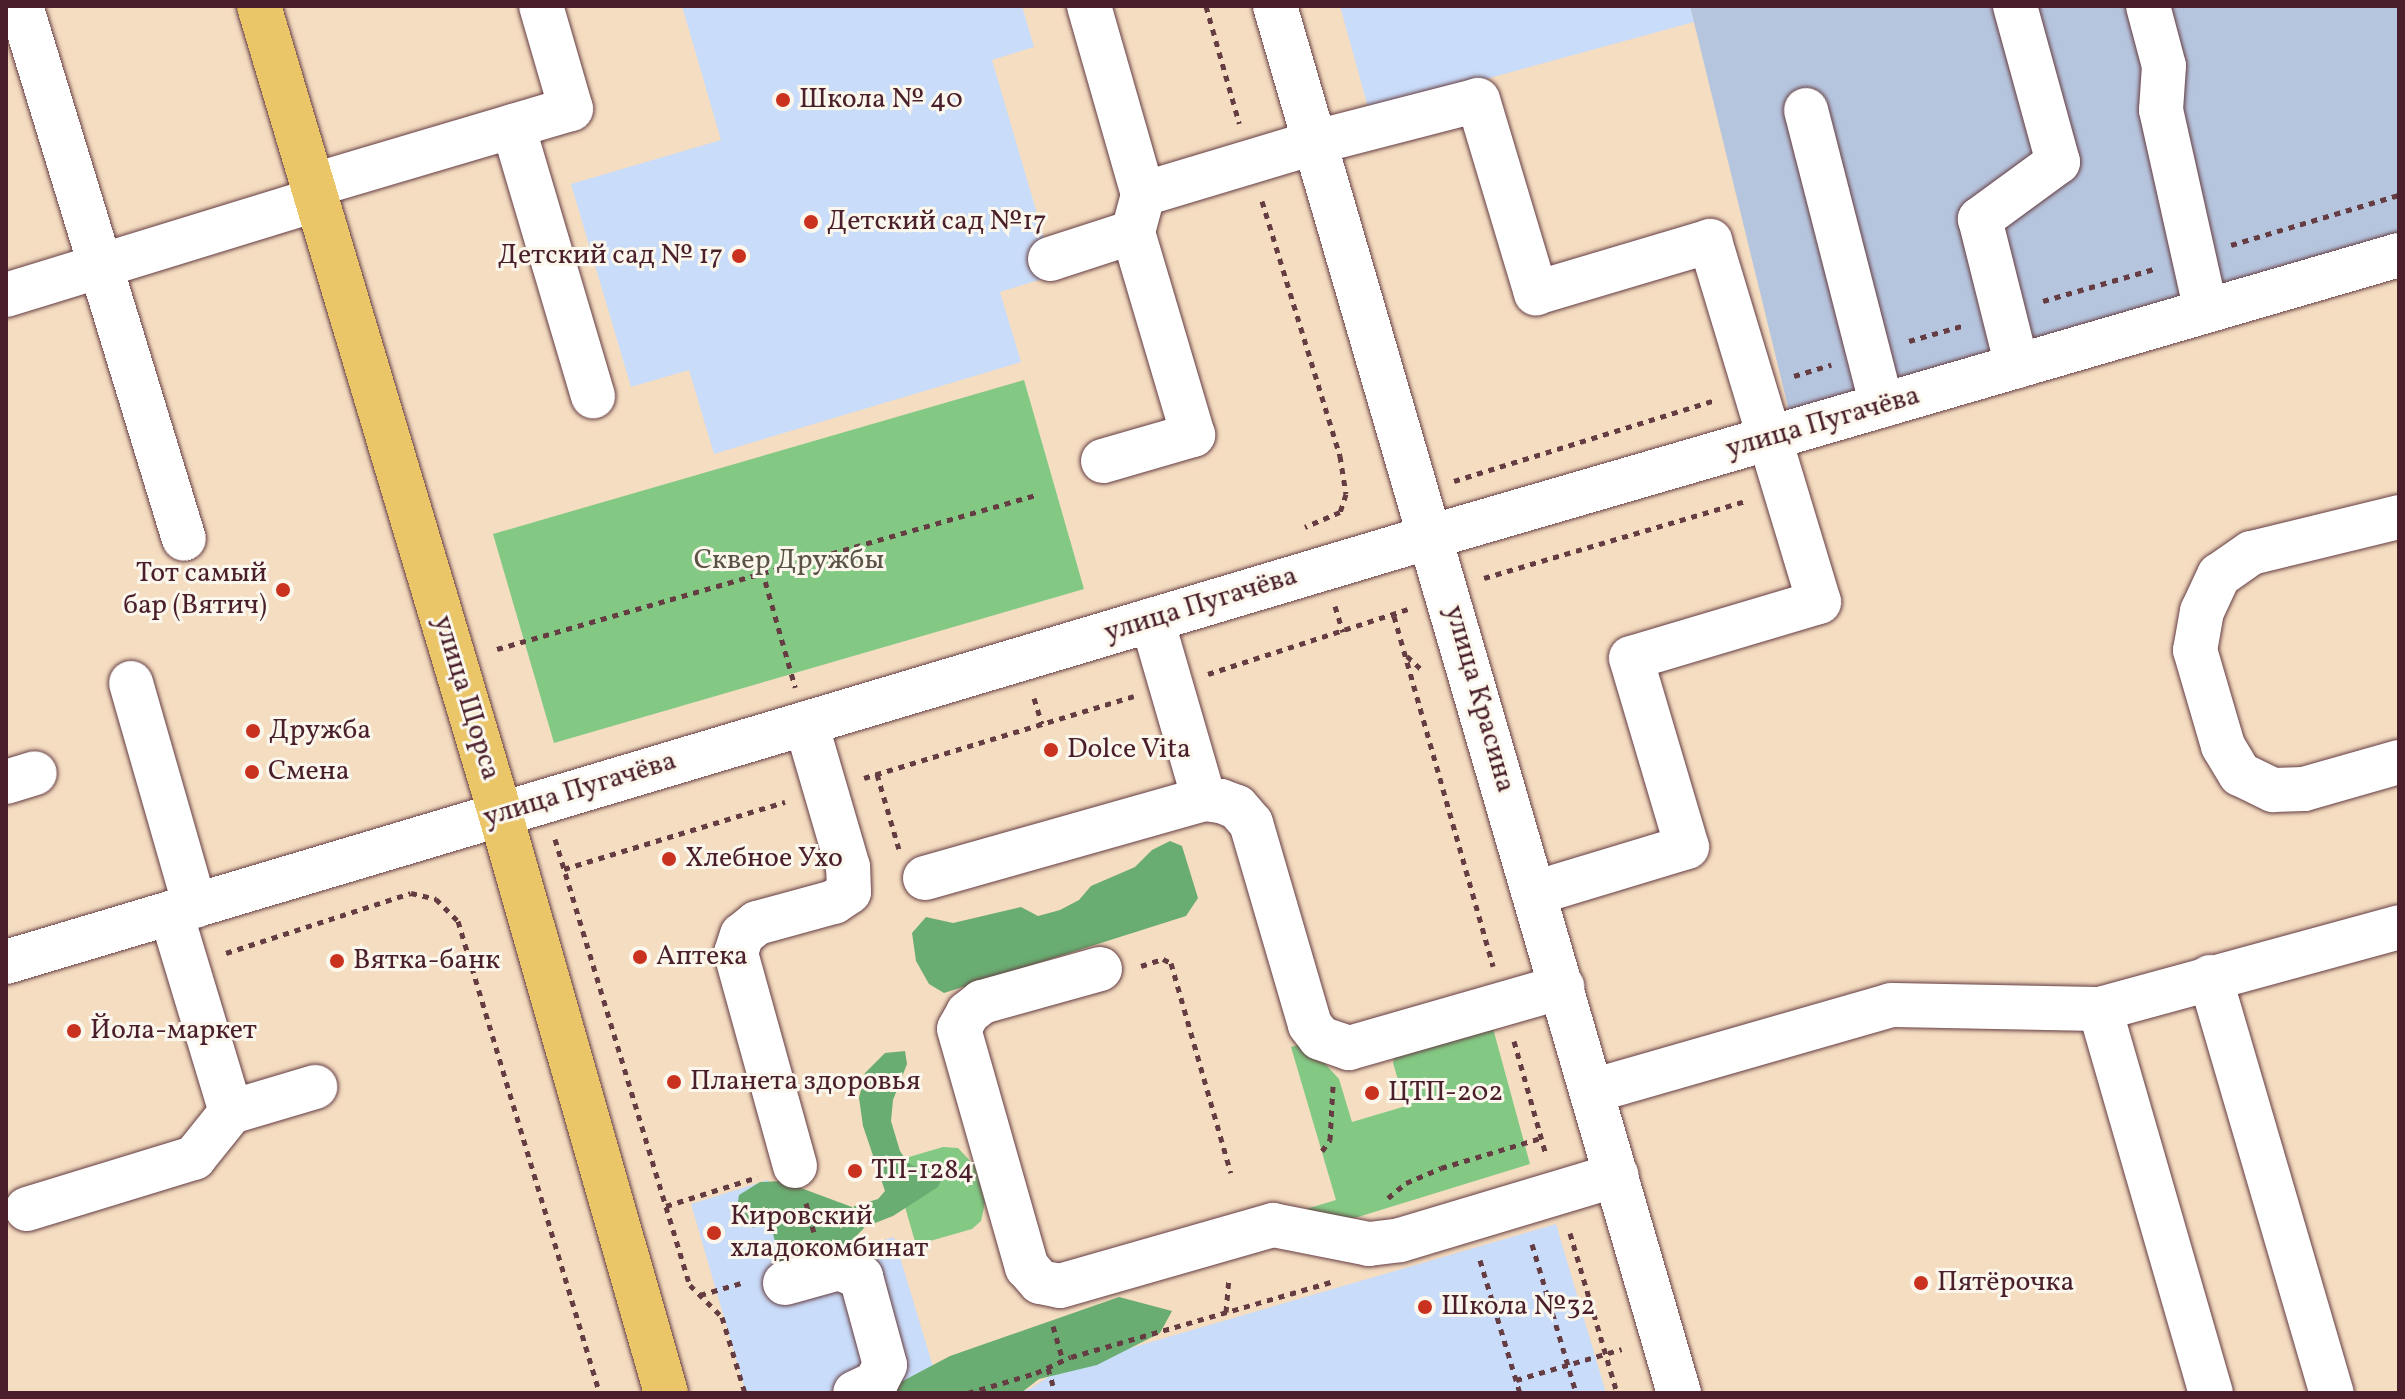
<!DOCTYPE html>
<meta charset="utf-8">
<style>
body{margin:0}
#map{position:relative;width:2405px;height:1399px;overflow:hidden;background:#f5ddc1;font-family:Vollkorn,serif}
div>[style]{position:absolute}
.built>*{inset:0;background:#c9dcf9}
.industrial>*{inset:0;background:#b6c5de}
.green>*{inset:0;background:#83c984}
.forest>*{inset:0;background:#6aad72}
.path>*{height:5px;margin-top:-2.5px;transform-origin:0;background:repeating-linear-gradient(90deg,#643c42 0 6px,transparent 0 12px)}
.roads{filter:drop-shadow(0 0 2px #643c42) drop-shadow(0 0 2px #643c42)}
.minor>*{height:44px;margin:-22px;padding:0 22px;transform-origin:22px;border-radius:22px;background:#fff}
.major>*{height:44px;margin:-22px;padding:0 22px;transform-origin:22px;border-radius:22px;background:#ebc669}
.dots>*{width:22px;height:22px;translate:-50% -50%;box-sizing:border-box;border:4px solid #fbf7ec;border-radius:50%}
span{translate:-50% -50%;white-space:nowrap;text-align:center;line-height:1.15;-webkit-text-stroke:6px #fbf7ec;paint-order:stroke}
.poi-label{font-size:28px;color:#4a1f2b}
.left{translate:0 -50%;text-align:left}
.right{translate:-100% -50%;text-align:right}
.street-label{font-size:28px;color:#4a1f2b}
.park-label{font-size:28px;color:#5b5246}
.frame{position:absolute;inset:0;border:8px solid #4a1f2b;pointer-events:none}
</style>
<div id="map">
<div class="built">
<div style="clip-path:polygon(682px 6px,1022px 6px,1034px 47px,992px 60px,1055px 275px,1000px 292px,1021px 362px,714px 454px,689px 370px,631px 387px,571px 184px,721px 140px)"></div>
<div style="clip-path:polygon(1340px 6px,1690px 6px,1694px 22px,1369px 111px)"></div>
<div style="clip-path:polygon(768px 1180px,795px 1268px,894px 1237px,940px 1390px,746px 1393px,691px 1204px)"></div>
<div style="clip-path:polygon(1556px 1224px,1606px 1393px,1016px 1393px,1030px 1389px,1062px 1368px)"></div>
</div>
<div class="industrial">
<div style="clip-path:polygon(1690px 6px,2399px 6px,2399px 233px,1790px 415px)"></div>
</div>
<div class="green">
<div style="clip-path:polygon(1024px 380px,1084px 589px,554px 743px,493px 534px)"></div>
<div style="clip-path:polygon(1491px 1021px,1530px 1164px,1358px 1217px,1342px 1220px,1296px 1212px,1336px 1200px,1291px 1047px,1306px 1043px,1339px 1079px,1352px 1122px,1406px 1106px,1393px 1063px,1396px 1050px)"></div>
<div style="clip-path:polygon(943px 1147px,958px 1148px,975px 1166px,985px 1203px,981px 1221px,972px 1229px,916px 1245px,892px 1162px)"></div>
</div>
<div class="forest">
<div style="clip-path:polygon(1170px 841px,1182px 846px,1198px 898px,1186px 916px,944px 993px,929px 984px,916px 961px,912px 933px,926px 917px,953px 923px,1021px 907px,1038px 916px,1060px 910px,1079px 900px,1091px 886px,1135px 867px,1152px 850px)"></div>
<div style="clip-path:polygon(905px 1051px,907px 1064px,893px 1100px,891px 1121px,900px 1151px,908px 1163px,916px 1167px,940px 1162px,944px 1174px,938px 1187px,893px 1216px,865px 1227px,836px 1257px,780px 1264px,772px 1229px,763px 1225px,751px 1228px,737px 1208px,739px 1195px,760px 1182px,782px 1181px,852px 1207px,878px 1199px,885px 1191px,863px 1126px,859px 1098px,865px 1073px,885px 1053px)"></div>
<div style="clip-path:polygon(1119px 1297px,1172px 1311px,1160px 1333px,1097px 1365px,1039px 1379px,1021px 1393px,880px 1393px,950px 1356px)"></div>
</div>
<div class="path">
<div style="left:1206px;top:6px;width:122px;rotate:74.2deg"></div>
<div style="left:1262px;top:201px;width:267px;rotate:73deg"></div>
<div style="left:1340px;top:456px;width:38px;rotate:81deg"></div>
<div style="left:1346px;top:494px;width:19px;rotate:108deg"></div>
<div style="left:1340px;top:512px;width:38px;rotate:157deg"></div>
<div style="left:2231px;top:245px;width:175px;rotate:-16.6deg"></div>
<div style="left:2043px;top:301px;width:119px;rotate:-16.1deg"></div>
<div style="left:1909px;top:341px;width:58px;rotate:-15.9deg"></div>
<div style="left:1794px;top:376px;width:39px;rotate:-17deg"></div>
<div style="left:1454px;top:481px;width:274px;rotate:-17.2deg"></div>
<div style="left:762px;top:570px;width:122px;rotate:74.2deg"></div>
<div style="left:1484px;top:578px;width:273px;rotate:-16.4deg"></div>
<div style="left:1335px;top:606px;width:27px;rotate:73deg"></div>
<div style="left:1394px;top:616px;width:364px;rotate:74.2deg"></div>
<div style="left:497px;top:649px;width:561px;rotate:-15.95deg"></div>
<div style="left:1407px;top:656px;width:22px;rotate:43deg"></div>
<div style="left:1208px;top:674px;width:210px;rotate:-18deg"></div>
<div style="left:1034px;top:698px;width:27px;rotate:73deg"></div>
<div style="left:877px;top:774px;width:78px;rotate:73.7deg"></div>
<div style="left:864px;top:778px;width:282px;rotate:-16.9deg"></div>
<div style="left:555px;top:839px;width:466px;rotate:73.2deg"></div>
<div style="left:690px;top:1285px;width:45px;rotate:45deg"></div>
<div style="left:722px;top:1317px;width:79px;rotate:73.2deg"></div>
<div style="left:564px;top:869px;width:231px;rotate:-16.9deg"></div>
<div style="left:226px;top:953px;width:194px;rotate:-18deg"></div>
<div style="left:411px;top:893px;width:26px;rotate:13deg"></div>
<div style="left:436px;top:899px;width:31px;rotate:45deg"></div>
<div style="left:458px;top:921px;width:493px;rotate:73.3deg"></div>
<div style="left:1141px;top:966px;width:23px;rotate:-18deg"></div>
<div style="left:1163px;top:959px;width:9px;rotate:27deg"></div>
<div style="left:1171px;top:963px;width:218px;rotate:74.1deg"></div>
<div style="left:1514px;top:1041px;width:118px;rotate:74.3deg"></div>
<div style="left:1322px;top:1151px;width:14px;rotate:-54deg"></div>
<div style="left:1330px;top:1140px;width:54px;rotate:-86.8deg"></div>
<div style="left:1388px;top:1198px;width:23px;rotate:-40deg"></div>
<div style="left:1406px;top:1183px;width:38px;rotate:-23deg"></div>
<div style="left:1441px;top:1168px;width:104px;rotate:-16.7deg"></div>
<div style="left:806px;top:1203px;width:30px;rotate:75deg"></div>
<div style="left:666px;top:1206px;width:96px;rotate:-17.5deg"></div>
<div style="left:1570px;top:1233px;width:167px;rotate:73.6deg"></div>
<div style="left:1532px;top:1244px;width:155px;rotate:73.5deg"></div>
<div style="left:1480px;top:1260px;width:139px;rotate:73.3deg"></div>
<div style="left:700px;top:1295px;width:47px;rotate:-16.1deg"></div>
<div style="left:1226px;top:1312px;width:33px;rotate:-85deg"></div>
<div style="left:1053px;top:1326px;width:36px;rotate:74deg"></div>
<div style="left:1048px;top:1368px;width:26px;rotate:74deg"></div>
<div style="left:1516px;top:1380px;width:110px;rotate:-16.3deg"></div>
<div style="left:968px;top:1393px;width:71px;rotate:-16.4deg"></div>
<div style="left:1036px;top:1373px;width:38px;rotate:-25deg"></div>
<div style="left:1071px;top:1357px;width:274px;rotate:-16.1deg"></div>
</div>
<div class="roads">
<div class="minor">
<div style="left:21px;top:6px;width:557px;rotate:73deg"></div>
<div style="left:1089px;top:6px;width:196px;rotate:74deg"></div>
<div style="left:1275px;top:6px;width:1445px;rotate:73.76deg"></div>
<div style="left:2015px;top:6px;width:162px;rotate:74.6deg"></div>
<div style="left:2058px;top:162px;width:97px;rotate:143.8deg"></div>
<div style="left:1980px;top:219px;width:152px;rotate:75.9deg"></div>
<div style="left:2148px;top:6px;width:62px;rotate:75.1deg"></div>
<div style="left:2164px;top:66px;width:44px;rotate:93.9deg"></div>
<div style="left:2161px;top:110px;width:206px;rotate:77.4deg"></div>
<div style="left:1806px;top:110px;width:305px;rotate:75.6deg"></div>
<div style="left:513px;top:126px;width:282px;rotate:73.5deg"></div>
<div style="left:314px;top:185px;width:268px;rotate:-16.5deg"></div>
<div style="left:571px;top:109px;width:107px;rotate:-106.2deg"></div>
<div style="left:1050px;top:259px;width:87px;rotate:-18deg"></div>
<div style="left:1133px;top:232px;width:39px;rotate:-75deg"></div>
<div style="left:1143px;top:194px;width:181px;rotate:-16.7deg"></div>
<div style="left:1316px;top:142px;width:167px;rotate:-14.5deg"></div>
<div style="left:1478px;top:100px;width:202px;rotate:73.3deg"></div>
<div style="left:1536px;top:293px;width:182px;rotate:-16.6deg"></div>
<div style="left:1710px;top:241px;width:377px;rotate:73.2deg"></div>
<div style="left:1819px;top:602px;width:196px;rotate:163.4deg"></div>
<div style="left:1631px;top:658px;width:197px;rotate:73.5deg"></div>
<div style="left:1687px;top:847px;width:159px;rotate:163.2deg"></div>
<div style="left:6px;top:295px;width:326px;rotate:-17.1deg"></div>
<div style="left:1103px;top:461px;width:94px;rotate:-16.1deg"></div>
<div style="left:1193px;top:435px;width:212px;rotate:-106.5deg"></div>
<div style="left:2399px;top:517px;width:152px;rotate:166.3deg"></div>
<div style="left:2251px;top:553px;width:39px;rotate:145deg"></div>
<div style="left:2219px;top:575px;width:40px;rotate:115deg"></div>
<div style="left:2202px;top:611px;width:40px;rotate:100deg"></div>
<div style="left:2195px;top:650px;width:100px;rotate:73.7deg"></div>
<div style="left:2223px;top:746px;width:33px;rotate:59deg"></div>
<div style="left:2240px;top:774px;width:37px;rotate:26deg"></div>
<div style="left:2273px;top:790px;width:31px;rotate:-2deg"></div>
<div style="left:2304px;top:789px;width:99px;rotate:-15.9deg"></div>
<div style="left:1152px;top:620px;width:186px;rotate:73.8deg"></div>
<div style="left:131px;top:683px;width:232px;rotate:74deg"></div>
<div style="left:6px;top:782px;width:30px;rotate:-17deg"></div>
<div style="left:925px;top:878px;width:290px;rotate:-15.8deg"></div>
<div style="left:1204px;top:799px;width:17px;rotate:7deg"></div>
<div style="left:1221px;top:801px;width:17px;rotate:21deg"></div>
<div style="left:1237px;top:807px;width:21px;rotate:49deg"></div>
<div style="left:1251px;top:823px;width:210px;rotate:73.7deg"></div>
<div style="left:1310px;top:1025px;width:16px;rotate:52deg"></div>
<div style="left:1320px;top:1038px;width:31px;rotate:19deg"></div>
<div style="left:1349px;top:1048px;width:222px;rotate:-16deg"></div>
<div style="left:6px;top:962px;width:1461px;rotate:-16.62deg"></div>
<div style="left:1406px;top:544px;width:1034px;rotate:-16.23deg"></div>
<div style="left:1100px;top:969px;width:123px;rotate:164.4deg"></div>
<div style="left:982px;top:1002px;width:18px;rotate:142deg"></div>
<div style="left:968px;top:1013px;width:18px;rotate:119deg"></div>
<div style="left:959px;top:1029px;width:248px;rotate:74.1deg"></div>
<div style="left:1027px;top:1267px;width:20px;rotate:49deg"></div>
<div style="left:1040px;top:1282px;width:20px;rotate:11deg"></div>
<div style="left:1060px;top:1286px;width:222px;rotate:-16deg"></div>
<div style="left:1273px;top:1225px;width:98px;rotate:11.2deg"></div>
<div style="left:1369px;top:1244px;width:31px;rotate:-7deg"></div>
<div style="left:1400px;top:1240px;width:226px;rotate:-16.7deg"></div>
<div style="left:2210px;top:977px;width:434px;rotate:73.7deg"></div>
<div style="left:2100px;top:1009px;width:310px;rotate:-15.3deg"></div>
<div style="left:1592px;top:1091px;width:311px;rotate:-16deg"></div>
<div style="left:1891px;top:1005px;width:209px;rotate:1.1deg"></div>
<div style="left:2100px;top:1009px;width:400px;rotate:73.9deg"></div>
<div style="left:231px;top:1112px;width:88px;rotate:-16.6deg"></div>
<div style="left:795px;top:1166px;width:221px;rotate:-105.5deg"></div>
<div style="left:736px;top:953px;width:19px;rotate:-72deg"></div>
<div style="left:742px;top:935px;width:19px;rotate:-39deg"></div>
<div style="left:757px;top:923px;width:80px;rotate:-15.3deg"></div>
<div style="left:834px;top:902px;width:18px;rotate:-34deg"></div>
<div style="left:849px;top:892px;width:25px;rotate:-92deg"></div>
<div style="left:848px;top:867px;width:150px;rotate:-106.3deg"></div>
<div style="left:27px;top:1209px;width:175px;rotate:-17deg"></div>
<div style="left:194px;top:1158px;width:59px;rotate:-51.2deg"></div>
<div style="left:231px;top:1112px;width:208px;rotate:-106.8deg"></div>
<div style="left:785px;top:1283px;width:56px;rotate:-15.5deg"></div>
<div style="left:839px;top:1268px;width:24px;rotate:22deg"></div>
<div style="left:861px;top:1277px;width:91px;rotate:74.7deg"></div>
<div style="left:885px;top:1365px;width:20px;rotate:117deg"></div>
<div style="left:876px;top:1383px;width:23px;rotate:155deg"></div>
</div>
<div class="major">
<div style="left:259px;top:6px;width:842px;rotate:73.37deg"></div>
<div style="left:500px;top:813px;width:603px;rotate:74.03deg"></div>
</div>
</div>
<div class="dots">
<div style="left:783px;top:100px;background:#c8321e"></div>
<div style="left:811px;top:222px;background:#c8321e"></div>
<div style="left:739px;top:256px;background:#c8321e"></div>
<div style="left:283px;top:590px;background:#c8321e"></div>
<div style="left:253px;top:731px;background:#c8321e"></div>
<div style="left:1051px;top:750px;background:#c8321e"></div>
<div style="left:252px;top:772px;background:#c8321e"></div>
<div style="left:669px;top:859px;background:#c8321e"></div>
<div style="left:640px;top:957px;background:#c8321e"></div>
<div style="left:337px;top:961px;background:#c8321e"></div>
<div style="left:74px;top:1031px;background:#c8321e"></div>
<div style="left:674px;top:1082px;background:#c8321e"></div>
<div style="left:1372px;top:1093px;background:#c8321e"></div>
<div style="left:855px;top:1171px;background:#c8321e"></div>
<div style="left:714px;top:1233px;background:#c8321e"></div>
<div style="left:1921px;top:1283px;background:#c8321e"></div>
<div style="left:1425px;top:1307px;background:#c8321e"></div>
</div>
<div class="poi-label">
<span class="left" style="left:799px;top:100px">Школа № 40</span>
<span class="left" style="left:827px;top:222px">Детский сад №17</span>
<span class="right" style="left:723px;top:256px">Детский сад № 17</span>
<span class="right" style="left:267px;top:590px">Тот самый<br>бар (Вятич)</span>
<span class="left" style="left:269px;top:731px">Дружба</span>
<span class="left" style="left:1067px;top:750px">Dolce Vita</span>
<span class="left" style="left:268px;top:772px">Смена</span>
<span class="left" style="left:685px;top:859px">Хлебное Ухо</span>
<span class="left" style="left:656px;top:957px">Аптека</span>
<span class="left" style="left:353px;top:961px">Вятка-банк</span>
<span class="left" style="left:90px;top:1031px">Йола-маркет</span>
<span class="left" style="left:690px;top:1082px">Планета здоровья</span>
<span class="left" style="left:1388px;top:1093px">ЦТП-202</span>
<span class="left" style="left:871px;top:1171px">ТП-1284</span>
<span class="left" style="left:730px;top:1233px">Кировский<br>хладокомбинат</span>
<span class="left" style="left:1937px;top:1283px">Пятёрочка</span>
<span class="left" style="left:1441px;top:1307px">Школа №32</span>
</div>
<div class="street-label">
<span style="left:1823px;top:423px;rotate:-16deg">улица Пугачёва</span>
<span style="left:1201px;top:605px;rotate:-17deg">улица Пугачёва</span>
<span style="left:466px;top:698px;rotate:73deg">улица Щорса</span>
<span style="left:1479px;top:699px;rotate:74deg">улица Красина</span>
<span style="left:580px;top:790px;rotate:-17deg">улица Пугачёва</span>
</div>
<div class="park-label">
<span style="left:789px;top:561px">Сквер Дружбы</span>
</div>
<div class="frame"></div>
</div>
